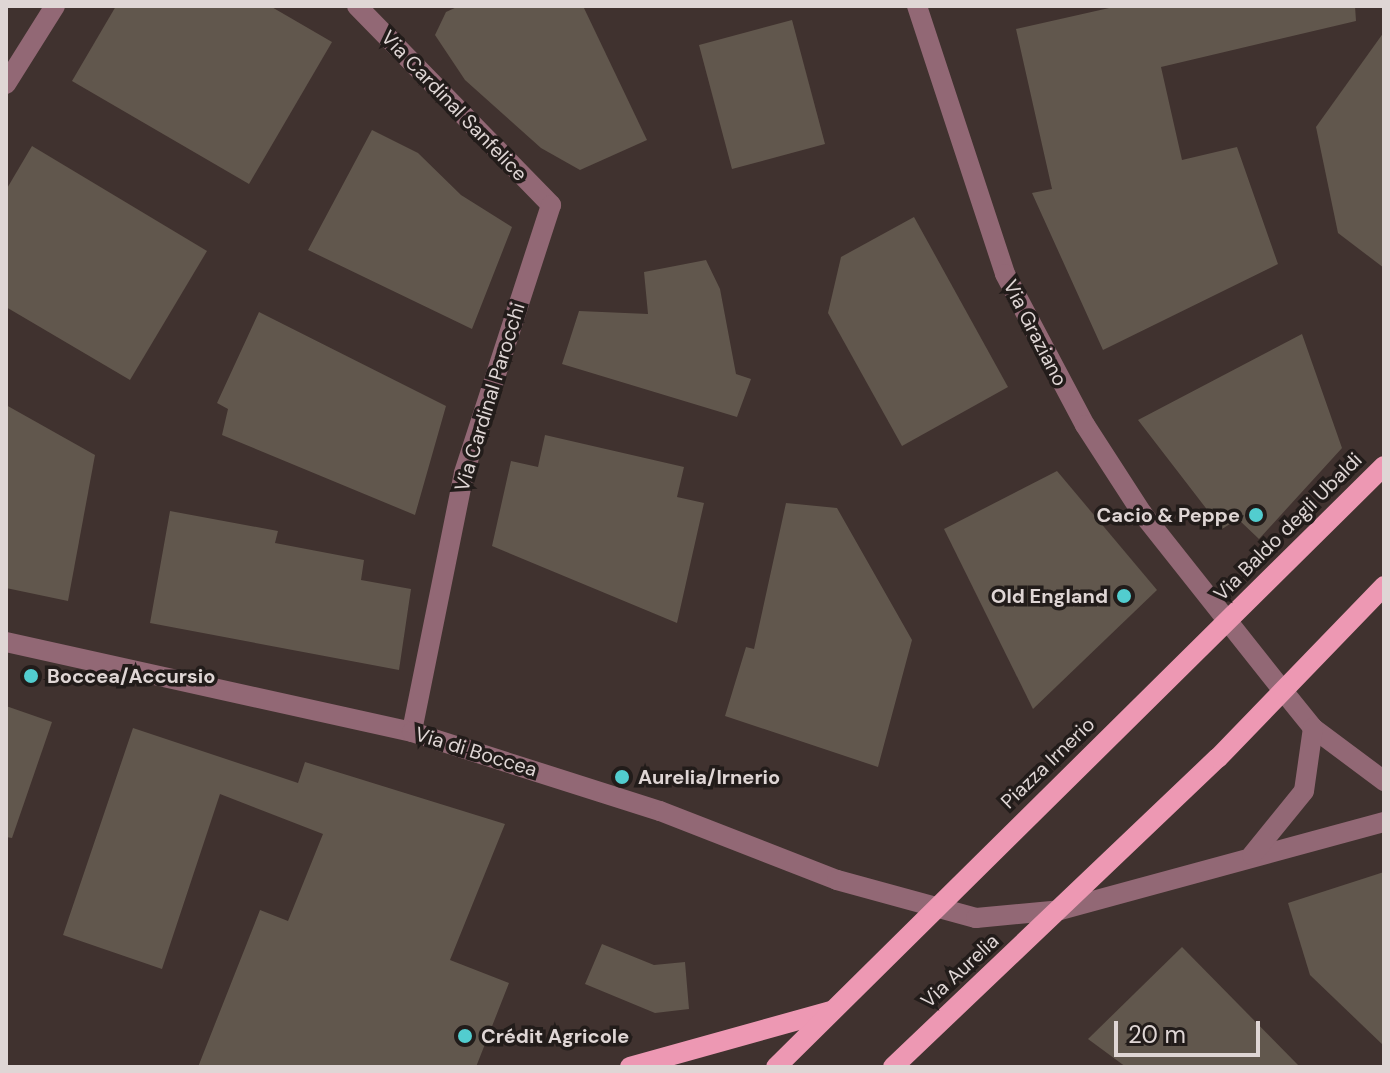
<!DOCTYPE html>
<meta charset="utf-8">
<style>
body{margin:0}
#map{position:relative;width:1390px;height:1073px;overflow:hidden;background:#40322f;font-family:"DM Sans",sans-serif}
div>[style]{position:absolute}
.building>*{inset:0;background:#61574d}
.minor>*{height:20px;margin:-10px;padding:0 10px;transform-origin:10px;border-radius:10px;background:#926875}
.major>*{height:20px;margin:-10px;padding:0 10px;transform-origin:10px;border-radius:10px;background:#ed98b3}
.dots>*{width:22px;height:22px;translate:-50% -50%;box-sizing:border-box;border:4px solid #221c1a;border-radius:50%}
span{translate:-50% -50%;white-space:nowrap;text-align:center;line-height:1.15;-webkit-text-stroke:7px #221c1a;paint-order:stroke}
.street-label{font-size:20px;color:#dfd6d5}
.poi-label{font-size:20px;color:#dfd6d5;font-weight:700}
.right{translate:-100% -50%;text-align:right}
.left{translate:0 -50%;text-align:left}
.frame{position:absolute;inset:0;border:8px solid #dfd6d5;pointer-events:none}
.scale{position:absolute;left:1114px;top:1021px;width:146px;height:36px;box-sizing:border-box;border:4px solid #dfd6d5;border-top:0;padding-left:10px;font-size:24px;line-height:28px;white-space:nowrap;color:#dfd6d5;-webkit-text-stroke:6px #221c1a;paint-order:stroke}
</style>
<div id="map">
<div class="building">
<div style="clip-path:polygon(116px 6px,270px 6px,332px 42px,249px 184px,72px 81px)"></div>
<div style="clip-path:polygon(459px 6px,583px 6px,647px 140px,580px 170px,541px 148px,465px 80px,435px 35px,446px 12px)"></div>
<div style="clip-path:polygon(1118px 6px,1355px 6px,1356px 21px,1161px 67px,1182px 160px,1237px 147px,1278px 264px,1103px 350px,1032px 193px,1052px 189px,1016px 29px)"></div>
<div style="clip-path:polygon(792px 20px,825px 144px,732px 169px,699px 45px)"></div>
<div style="clip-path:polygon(1384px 32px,1384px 268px,1338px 233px,1316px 127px)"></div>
<div style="clip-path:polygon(372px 130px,418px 153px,461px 195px,512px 227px,472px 329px,308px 250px)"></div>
<div style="clip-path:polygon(32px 146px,207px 251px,130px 380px,6px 307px,6px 190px)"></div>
<div style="clip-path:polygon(914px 217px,1008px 387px,902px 446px,828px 313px,841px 257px)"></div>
<div style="clip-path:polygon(706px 260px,720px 289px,736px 374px,751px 379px,737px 417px,562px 364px,579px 311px,648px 314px,644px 272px)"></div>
<div style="clip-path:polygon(259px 312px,446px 406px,415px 515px,222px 435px,228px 409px,217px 403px)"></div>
<div style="clip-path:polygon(1302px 334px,1342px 448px,1259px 539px,1238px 519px,1222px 529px,1138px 420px)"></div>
<div style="clip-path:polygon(6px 405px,95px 455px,68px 601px,6px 588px)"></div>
<div style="clip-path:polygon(545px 435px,684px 467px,677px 497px,704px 503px,677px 623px,492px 546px,511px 461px,538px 467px)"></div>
<div style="clip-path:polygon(1057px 471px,1157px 590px,1033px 709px,944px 529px)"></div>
<div style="clip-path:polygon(786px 503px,837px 508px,912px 640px,878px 767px,725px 716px,746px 647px,754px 649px)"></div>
<div style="clip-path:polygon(170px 511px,278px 531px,275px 543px,364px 560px,361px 580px,411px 589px,399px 670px,150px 623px)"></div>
<div style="clip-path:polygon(6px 706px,52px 722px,12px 838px,6px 837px)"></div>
<div style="clip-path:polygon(133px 728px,298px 783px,305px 762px,505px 824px,450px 960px,509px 983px,476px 1067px,198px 1067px,260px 910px,288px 921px,323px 834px,220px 794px,162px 969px,63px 935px)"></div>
<div style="clip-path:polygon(1384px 872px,1384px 1046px,1310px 975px,1288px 903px)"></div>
<div style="clip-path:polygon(602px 944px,654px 965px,685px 962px,689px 1009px,655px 1013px,585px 984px)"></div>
<div style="clip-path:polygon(1182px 947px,1300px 1067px,1126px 1067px,1088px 1039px)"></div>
</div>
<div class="minor">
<div style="left:357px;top:6px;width:278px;rotate:45.7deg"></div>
<div style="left:551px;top:205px;width:282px;rotate:108deg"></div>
<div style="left:464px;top:473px;width:264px;rotate:101.4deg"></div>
<div style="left:917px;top:6px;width:282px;rotate:71.8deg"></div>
<div style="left:1005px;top:274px;width:171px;rotate:62.1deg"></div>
<div style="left:1085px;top:425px;width:105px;rotate:57.1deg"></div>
<div style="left:1142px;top:513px;width:228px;rotate:51.6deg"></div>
<div style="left:1284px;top:692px;width:46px;rotate:51.1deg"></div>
<div style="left:1313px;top:728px;width:89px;rotate:36.7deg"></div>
<div style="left:6px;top:84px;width:92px;rotate:-57.9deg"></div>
<div style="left:6px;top:642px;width:416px;rotate:12.5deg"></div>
<div style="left:412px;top:732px;width:260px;rotate:17.7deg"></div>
<div style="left:660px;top:811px;width:190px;rotate:21.3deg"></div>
<div style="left:837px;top:880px;width:144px;rotate:15.3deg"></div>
<div style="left:976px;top:918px;width:84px;rotate:-5.4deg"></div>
<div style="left:1060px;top:910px;width:336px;rotate:-15.2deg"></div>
<div style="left:1252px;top:855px;width:82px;rotate:-50.9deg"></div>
<div style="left:1304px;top:791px;width:64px;rotate:-81.9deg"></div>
</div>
<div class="major">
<div style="left:630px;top:1067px;width:208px;rotate:-15.6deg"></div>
<div style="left:776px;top:1067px;width:855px;rotate:-44.67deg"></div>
<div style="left:893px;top:1067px;width:448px;rotate:-43.6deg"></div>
<div style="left:1218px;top:758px;width:239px;rotate:-46deg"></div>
</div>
<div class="dots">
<div style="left:1256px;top:515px;background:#52cdcf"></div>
<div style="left:1124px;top:596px;background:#52cdcf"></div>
<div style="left:31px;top:676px;background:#52cdcf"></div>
<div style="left:622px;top:777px;background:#52cdcf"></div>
<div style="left:465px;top:1036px;background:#52cdcf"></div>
</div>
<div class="street-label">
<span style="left:454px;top:106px;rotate:46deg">Via Cardinal Sanfelice</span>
<span style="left:1035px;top:333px;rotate:63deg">Via Graziano</span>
<span style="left:490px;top:397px;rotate:-73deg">Via Cardinal Parocchi</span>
<span style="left:1288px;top:527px;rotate:-45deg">Via Baldo degli Ubaldi</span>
<span style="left:476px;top:752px;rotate:17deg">Via di Boccea</span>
<span style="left:1048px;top:763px;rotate:-44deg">Piazza Irnerio</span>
<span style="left:960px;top:971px;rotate:-43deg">Via Aurelia</span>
</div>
<div class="poi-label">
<span class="right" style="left:1240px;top:515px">Cacio &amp; Peppe</span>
<span class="right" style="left:1108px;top:596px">Old England</span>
<span class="left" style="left:47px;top:676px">Boccea/Accursio</span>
<span class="left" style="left:638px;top:777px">Aurelia/Irnerio</span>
<span class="left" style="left:481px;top:1036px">Crédit Agricole</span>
</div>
<div class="frame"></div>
<div class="scale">20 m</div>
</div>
